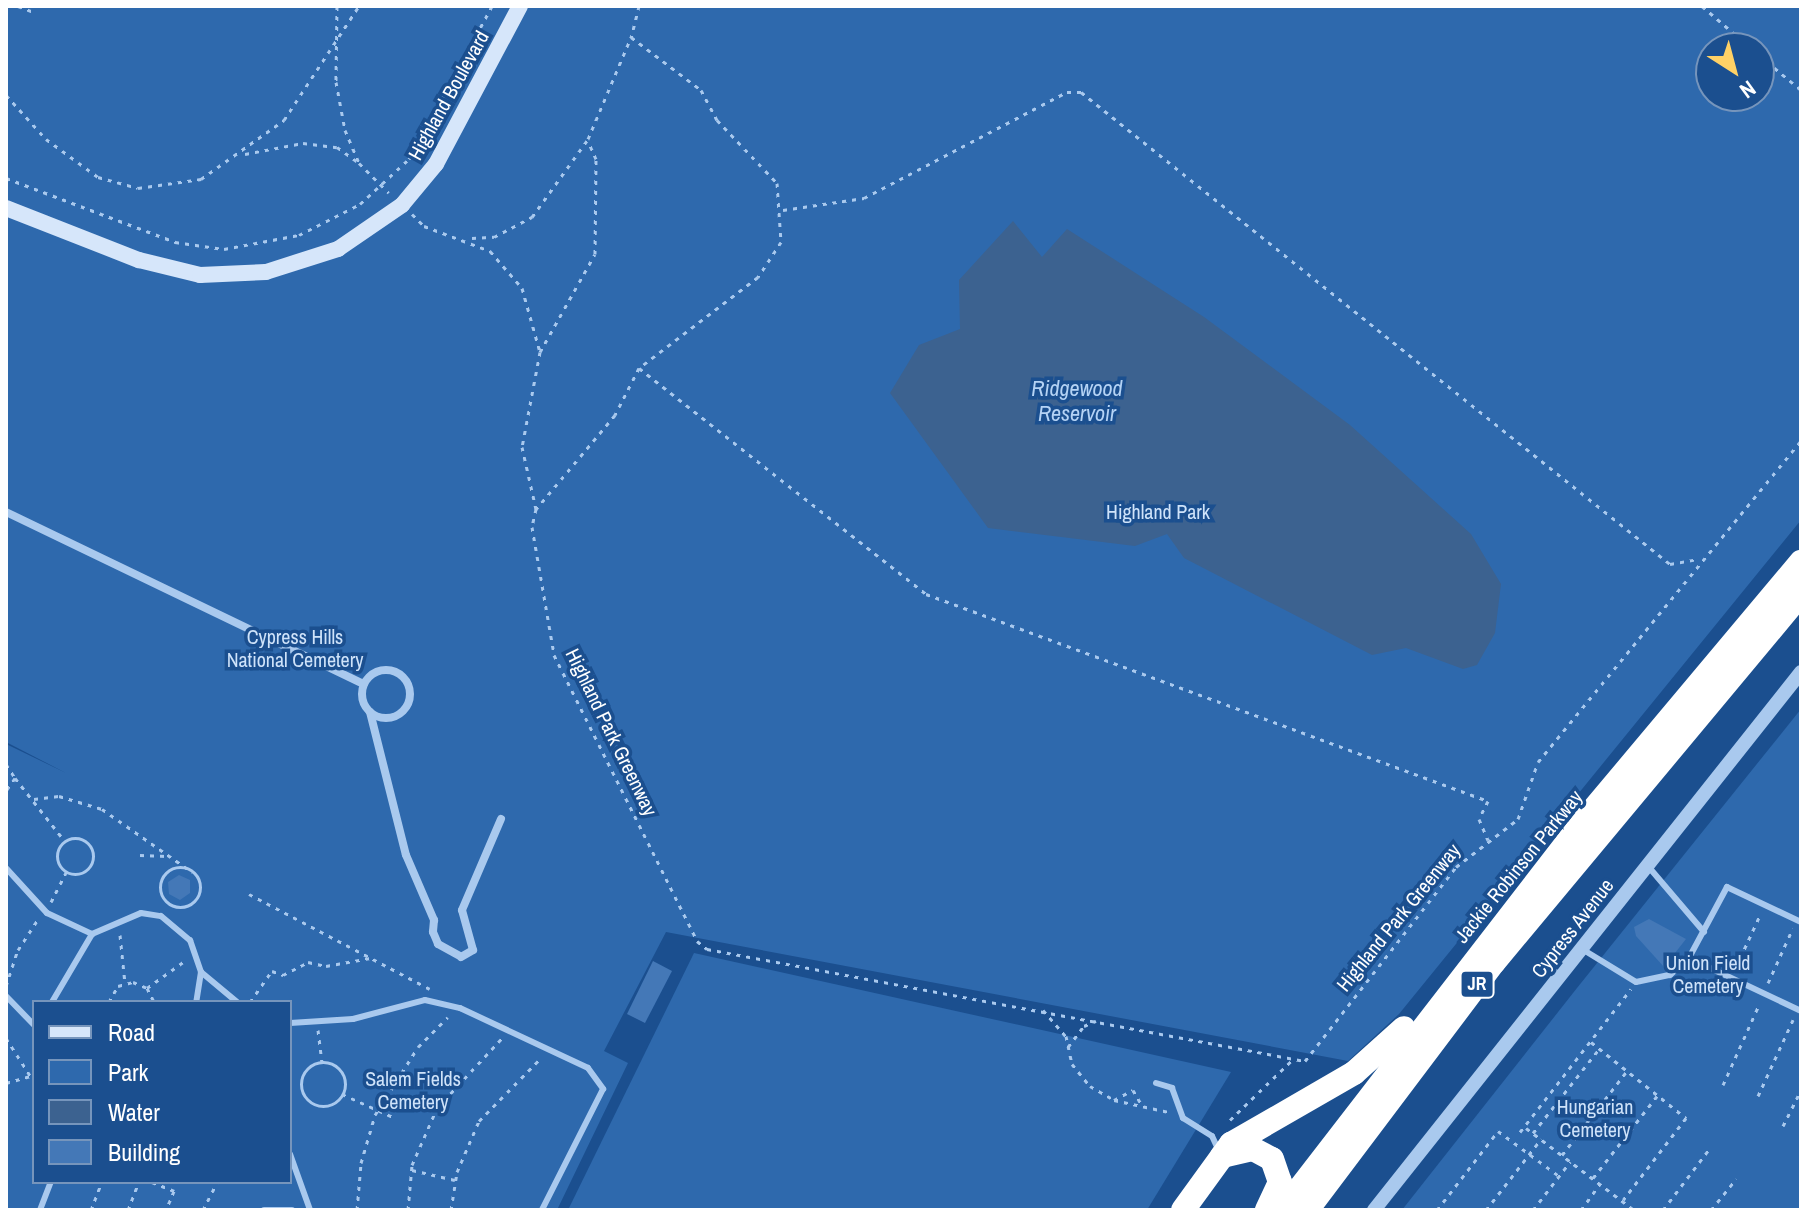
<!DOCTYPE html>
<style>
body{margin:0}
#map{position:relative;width:1807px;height:1216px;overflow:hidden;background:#1b4f8f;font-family:"Archivo Narrow",sans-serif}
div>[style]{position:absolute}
.green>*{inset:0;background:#2e69ad}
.water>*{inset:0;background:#3c6290}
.building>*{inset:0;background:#4478b7}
.path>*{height:3px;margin-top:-1.5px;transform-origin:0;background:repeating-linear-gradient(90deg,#a9c9ee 0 4px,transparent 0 10px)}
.path>.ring{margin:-1.5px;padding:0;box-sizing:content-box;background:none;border:3px solid #a9c9ee;border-radius:50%}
.service>*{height:6px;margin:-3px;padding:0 3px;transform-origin:3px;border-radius:3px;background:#a9c9ee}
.minor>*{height:8px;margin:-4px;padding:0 4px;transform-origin:4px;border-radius:4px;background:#a9c9ee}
.minor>.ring{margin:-4px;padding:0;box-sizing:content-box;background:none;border:8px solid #a9c9ee;border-radius:50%}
.tertiary>*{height:14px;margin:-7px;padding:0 7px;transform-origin:7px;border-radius:7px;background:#a9c9ee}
.secondary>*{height:16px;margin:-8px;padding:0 8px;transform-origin:8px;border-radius:8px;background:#d6e6fa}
.motorway>*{height:24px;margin:-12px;padding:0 12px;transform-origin:12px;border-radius:12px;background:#fff}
span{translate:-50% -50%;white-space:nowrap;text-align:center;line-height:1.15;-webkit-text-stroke:7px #1b4f8f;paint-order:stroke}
.shield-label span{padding:2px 6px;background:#1b4f8f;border:2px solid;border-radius:6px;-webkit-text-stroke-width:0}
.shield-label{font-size:18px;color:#fff;font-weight:700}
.street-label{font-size:20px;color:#fff}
.park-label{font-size:20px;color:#cfe3fa}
.water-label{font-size:22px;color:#b5d3f5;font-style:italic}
.frame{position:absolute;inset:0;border:8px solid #fff;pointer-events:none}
.legend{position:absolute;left:32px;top:1000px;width:260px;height:184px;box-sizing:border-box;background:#1b4f8f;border:2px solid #7695bc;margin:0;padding:10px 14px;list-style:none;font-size:24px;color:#fff}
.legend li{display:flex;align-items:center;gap:16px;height:40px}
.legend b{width:40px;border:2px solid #7695bc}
.north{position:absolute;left:1695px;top:32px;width:80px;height:80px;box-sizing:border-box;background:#1b4f8f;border:2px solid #7695bc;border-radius:50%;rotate:144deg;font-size:22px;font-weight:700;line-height:32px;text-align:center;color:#fff}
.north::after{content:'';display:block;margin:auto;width:28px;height:36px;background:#ffd166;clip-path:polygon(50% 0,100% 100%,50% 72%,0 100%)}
</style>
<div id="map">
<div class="green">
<div style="clip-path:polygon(evenodd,6px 6px,1801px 6px,1801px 520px,1399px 1014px,1348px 1061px,666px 932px,604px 1051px,628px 1063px,557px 1210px,6px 1210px,6px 744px,66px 773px,6px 742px,6px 6px,1711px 48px,1759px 48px,1759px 96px,1711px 96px,1711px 48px,6px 6px,34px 1002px,290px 1002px,290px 1182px,34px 1182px,34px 1002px)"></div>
<div style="clip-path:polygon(1801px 709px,1801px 1210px,1402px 1210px,1577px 988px)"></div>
<div style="clip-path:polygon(694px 953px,1231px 1072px,1147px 1210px,568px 1210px)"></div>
</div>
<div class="water">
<div style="clip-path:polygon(1013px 221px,1042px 257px,1067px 229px,1204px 317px,1350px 425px,1471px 534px,1501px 584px,1495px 633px,1477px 665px,1463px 669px,1406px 648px,1372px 655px,1184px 558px,1167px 534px,1135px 546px,988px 528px,890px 393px,919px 345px,960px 329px,959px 280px)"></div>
</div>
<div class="building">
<div style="clip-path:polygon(179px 875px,190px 880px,190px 893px,180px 900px,169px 894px,168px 882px)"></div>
<div style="clip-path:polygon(1649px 919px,1686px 939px,1664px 967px,1636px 936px,1634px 927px)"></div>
<div style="clip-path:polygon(653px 961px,672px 971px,645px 1023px,627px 1014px)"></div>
</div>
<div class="path">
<div style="left:18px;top:6px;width:17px;rotate:21deg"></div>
<div style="left:337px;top:6px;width:76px;rotate:90.8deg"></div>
<div style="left:336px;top:82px;width:49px;rotate:79.4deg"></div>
<div style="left:345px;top:130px;width:36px;rotate:67deg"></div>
<div style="left:359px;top:163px;width:42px;rotate:45deg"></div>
<div style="left:639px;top:6px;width:32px;rotate:104deg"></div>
<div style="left:631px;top:37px;width:88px;rotate:37.1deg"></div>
<div style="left:701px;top:90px;width:34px;rotate:62deg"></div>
<div style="left:717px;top:120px;width:87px;rotate:46.4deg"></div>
<div style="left:777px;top:183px;width:59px;rotate:86.1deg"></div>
<div style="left:781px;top:242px;width:42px;rotate:123.3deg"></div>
<div style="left:758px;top:277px;width:150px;rotate:142.6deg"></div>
<div style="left:639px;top:368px;width:53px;rotate:117.1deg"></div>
<div style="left:615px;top:415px;width:123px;rotate:130deg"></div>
<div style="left:536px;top:509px;width:18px;rotate:103deg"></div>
<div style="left:532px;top:527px;width:130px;rotate:80.2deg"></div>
<div style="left:554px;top:655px;width:320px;rotate:63.4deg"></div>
<div style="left:697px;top:941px;width:13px;rotate:39deg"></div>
<div style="left:707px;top:949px;width:608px;rotate:10.61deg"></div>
<div style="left:1305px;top:1061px;width:246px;rotate:-52.1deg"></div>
<div style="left:1456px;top:867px;width:78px;rotate:-37.7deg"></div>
<div style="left:1518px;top:819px;width:60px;rotate:-70.7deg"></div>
<div style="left:1538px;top:762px;width:415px;rotate:-50.7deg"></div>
<div style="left:1702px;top:6px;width:65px;rotate:40.6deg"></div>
<div style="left:1800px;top:6px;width:1px;rotate:45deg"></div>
<div style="left:1759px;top:55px;width:55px;rotate:39.8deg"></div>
<div style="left:6px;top:95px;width:59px;rotate:47.7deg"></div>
<div style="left:46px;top:139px;width:64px;rotate:36.2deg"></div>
<div style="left:98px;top:177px;width:41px;rotate:15.4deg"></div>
<div style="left:138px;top:188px;width:64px;rotate:-8.1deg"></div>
<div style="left:201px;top:179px;width:102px;rotate:-35.4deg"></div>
<div style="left:284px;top:120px;width:136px;rotate:-56.7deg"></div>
<div style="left:245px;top:154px;width:59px;rotate:-10.7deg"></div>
<div style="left:303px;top:143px;width:34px;rotate:7deg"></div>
<div style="left:337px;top:147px;width:27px;rotate:36deg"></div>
<div style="left:6px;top:178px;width:181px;rotate:20.7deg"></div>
<div style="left:175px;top:242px;width:49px;rotate:8.1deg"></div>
<div style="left:224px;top:249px;width:76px;rotate:-10.6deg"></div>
<div style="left:299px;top:235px;width:68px;rotate:-26.9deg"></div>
<div style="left:360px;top:204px;width:67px;rotate:-42.6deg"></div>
<div style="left:409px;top:159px;width:174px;rotate:-61.5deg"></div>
<div style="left:783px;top:210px;width:82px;rotate:-8.4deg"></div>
<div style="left:864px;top:198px;width:229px;rotate:-27.6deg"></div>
<div style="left:1067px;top:92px;width:14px"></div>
<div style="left:1081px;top:92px;width:755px;rotate:38.71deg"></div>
<div style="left:1670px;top:564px;width:28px;rotate:-10deg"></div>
<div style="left:412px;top:214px;width:17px;rotate:45deg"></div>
<div style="left:424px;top:226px;width:71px;rotate:20.7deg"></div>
<div style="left:490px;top:251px;width:49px;rotate:49.1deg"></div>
<div style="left:522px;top:288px;width:66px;rotate:74.3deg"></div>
<div style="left:540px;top:352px;width:97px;rotate:100.7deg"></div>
<div style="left:522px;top:447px;width:64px;rotate:77.3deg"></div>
<div style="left:472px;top:238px;width:22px;rotate:-3deg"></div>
<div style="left:494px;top:237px;width:43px;rotate:-27.8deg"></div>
<div style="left:532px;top:217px;width:96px;rotate:-54.3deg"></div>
<div style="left:588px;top:139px;width:111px;rotate:-67.1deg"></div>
<div style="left:540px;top:352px;width:112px;rotate:-60.7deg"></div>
<div style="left:595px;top:254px;width:95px;rotate:-89.4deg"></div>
<div style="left:596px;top:159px;width:20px;rotate:-114deg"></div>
<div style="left:639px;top:368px;width:365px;rotate:38.2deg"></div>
<div style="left:926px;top:594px;width:599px;rotate:20.22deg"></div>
<div style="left:1488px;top:801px;width:20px;rotate:117deg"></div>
<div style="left:1479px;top:819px;width:23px;rotate:67deg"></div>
<div style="left:6px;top:764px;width:17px;rotate:57deg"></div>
<div style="left:15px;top:778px;width:16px;rotate:125deg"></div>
<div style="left:15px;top:778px;width:79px;rotate:51.7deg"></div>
<div style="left:34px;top:799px;width:25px;rotate:-7deg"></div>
<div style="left:59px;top:796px;width:45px;rotate:16.8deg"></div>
<div style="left:102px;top:809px;width:110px;rotate:35deg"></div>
<div class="ring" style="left:57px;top:838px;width:33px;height:33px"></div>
<div style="left:140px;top:855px;width:27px;rotate:2deg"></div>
<div class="ring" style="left:160px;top:867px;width:37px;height:37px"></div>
<div style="left:249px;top:894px;width:204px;rotate:27.7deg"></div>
<div style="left:51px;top:902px;width:36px;rotate:-63deg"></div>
<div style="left:120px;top:935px;width:48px;rotate:84.1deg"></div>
<div style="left:1736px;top:967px;width:57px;rotate:-65.2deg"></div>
<div style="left:1768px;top:983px;width:60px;rotate:-65.6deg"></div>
<div style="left:6px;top:986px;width:38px;rotate:-72deg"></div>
<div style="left:18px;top:950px;width:38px;rotate:-57deg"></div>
<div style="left:147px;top:988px;width:48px;rotate:-35.7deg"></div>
<div style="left:109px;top:1002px;width:18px;rotate:-61deg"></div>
<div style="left:118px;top:986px;width:16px;rotate:-15deg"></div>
<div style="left:133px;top:982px;width:15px;rotate:23deg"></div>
<div style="left:147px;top:988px;width:16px;rotate:63deg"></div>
<div style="left:250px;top:1002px;width:38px;rotate:-55deg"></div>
<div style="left:272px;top:971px;width:12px;rotate:20deg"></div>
<div style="left:283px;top:975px;width:28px;rotate:-27deg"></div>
<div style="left:308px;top:962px;width:18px;rotate:13deg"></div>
<div style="left:326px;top:966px;width:45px;rotate:-10.3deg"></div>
<div style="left:1043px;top:1010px;width:35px;rotate:49deg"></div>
<div style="left:1066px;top:1036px;width:29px;rotate:78deg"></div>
<div style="left:1072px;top:1064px;width:28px;rotate:51deg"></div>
<div style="left:1090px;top:1086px;width:28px;rotate:30deg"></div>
<div style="left:1114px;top:1100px;width:56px;rotate:12.3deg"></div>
<div style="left:318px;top:1030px;width:32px;rotate:83deg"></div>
<div style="left:6px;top:1038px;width:46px;rotate:57.3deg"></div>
<div style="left:1591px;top:1042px;width:122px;rotate:38.7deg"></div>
<div style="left:1686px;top:1118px;width:103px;rotate:127.5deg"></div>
<div style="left:1068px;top:1047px;width:26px;rotate:-53deg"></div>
<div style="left:1084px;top:1026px;width:13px;rotate:-23deg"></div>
<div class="ring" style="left:301px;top:1062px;width:41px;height:41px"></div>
<div style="left:6px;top:1083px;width:29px;rotate:-16deg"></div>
<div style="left:1723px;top:1085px;width:88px;rotate:-65.8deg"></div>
<div style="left:342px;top:1094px;width:58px;rotate:24.4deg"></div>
<div style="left:1758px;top:1096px;width:84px;rotate:-65.3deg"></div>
<div style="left:1114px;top:1100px;width:21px;rotate:-28deg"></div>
<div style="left:1133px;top:1090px;width:20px;rotate:60deg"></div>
<div style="left:1230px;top:1120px;width:85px;rotate:-44deg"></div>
<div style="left:1783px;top:1126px;width:40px;rotate:-63.4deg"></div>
<div style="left:1526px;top:1128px;width:136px;rotate:37.2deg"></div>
<div style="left:1520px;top:1132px;width:181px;rotate:-52.2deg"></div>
<div style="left:1533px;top:1133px;width:107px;rotate:-51.8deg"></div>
<div style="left:1562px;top:1155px;width:106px;rotate:-52.3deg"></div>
<div style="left:412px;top:1170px;width:44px;rotate:13.1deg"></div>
<div style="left:1593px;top:1178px;width:104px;rotate:-52deg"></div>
<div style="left:152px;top:1182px;width:24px;rotate:22deg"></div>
<div style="left:174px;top:1191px;width:21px;rotate:113deg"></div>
<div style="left:91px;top:1210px;width:30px;rotate:-69deg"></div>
<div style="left:128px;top:1210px;width:30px;rotate:-69deg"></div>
<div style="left:203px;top:1210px;width:31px;rotate:-63deg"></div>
<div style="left:357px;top:1210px;width:47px;rotate:-85.1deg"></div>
<div style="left:361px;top:1163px;width:50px;rotate:-73.7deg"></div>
<div style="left:375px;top:1115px;width:80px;rotate:-57.7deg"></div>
<div style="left:418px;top:1047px;width:42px;rotate:-45deg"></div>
<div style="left:408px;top:1210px;width:45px;rotate:-84.9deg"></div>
<div style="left:412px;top:1165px;width:62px;rotate:-66.3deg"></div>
<div style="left:437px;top:1108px;width:96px;rotate:-47.1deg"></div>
<div style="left:451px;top:1210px;width:38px;rotate:-81deg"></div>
<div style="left:457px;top:1172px;width:56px;rotate:-66.7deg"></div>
<div style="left:479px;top:1121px;width:88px;rotate:-45.5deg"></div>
<div style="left:496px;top:1210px;width:1px;rotate:-90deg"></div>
<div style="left:1437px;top:1210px;width:100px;rotate:-52.3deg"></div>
<div style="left:1498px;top:1131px;width:76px;rotate:36.4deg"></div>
<div style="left:1486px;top:1210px;width:90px;rotate:-52.2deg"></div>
<div style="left:1533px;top:1210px;width:61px;rotate:-52.4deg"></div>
<div style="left:1581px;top:1210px;width:32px;rotate:-54deg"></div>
<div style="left:1663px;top:1210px;width:78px;rotate:-52.8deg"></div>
<div style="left:1711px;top:1210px;width:40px;rotate:-51deg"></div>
</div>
<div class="service">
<div style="left:1647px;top:865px;width:88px;rotate:49.6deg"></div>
<div style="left:6px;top:868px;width:61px;rotate:47.7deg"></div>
<div style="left:47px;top:913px;width:50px;rotate:25deg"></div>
<div style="left:1801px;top:922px;width:82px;rotate:-154.7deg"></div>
<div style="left:1727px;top:887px;width:81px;rotate:118.2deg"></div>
<div style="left:1689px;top:958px;width:124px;rotate:25.3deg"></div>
<div style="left:1582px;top:949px;width:63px;rotate:31.4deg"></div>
<div style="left:1636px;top:982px;width:35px;rotate:-12deg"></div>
<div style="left:1670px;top:975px;width:25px;rotate:-42deg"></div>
<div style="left:201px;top:972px;width:47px;rotate:39.8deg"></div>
<div style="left:6px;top:996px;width:40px;rotate:46deg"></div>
<div style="left:52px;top:1002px;width:79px;rotate:-59.5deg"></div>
<div style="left:92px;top:934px;width:53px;rotate:-23.2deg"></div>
<div style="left:141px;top:913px;width:20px;rotate:9deg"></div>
<div style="left:161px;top:916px;width:38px;rotate:40deg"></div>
<div style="left:190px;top:940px;width:34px;rotate:71deg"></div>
<div style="left:201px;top:972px;width:30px;rotate:99deg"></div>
<div style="left:290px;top:1023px;width:63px;rotate:-3.6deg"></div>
<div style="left:353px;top:1019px;width:74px;rotate:-14.8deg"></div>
<div style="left:425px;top:1000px;width:36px;rotate:13deg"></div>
<div style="left:460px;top:1008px;width:141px;rotate:25.1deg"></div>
<div style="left:588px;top:1068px;width:26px;rotate:54deg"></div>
<div style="left:603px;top:1089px;width:136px;rotate:116.8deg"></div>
<div style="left:1156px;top:1083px;width:17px;rotate:17deg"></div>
<div style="left:1172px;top:1088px;width:32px;rotate:70deg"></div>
<div style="left:1183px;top:1118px;width:34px;rotate:32deg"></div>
<div style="left:1212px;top:1136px;width:17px;rotate:65deg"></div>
<div style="left:290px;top:1154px;width:59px;rotate:70.3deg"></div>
<div style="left:40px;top:1210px;width:30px;rotate:-69deg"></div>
<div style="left:264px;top:1210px;width:28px"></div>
</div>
<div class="minor">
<div style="left:6px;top:512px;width:397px;rotate:25.7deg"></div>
<div class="ring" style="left:362px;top:670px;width:40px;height:40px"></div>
<div style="left:370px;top:712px;width:147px;rotate:75.9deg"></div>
<div style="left:406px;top:855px;width:71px;rotate:66.7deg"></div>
<div style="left:434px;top:920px;width:12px;rotate:95deg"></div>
<div style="left:433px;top:932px;width:13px;rotate:67deg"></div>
<div style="left:438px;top:944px;width:26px;rotate:29deg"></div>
<div style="left:461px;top:957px;width:14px;rotate:-30deg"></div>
<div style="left:473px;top:950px;width:41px;rotate:-105.4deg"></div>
<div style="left:462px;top:910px;width:99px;rotate:-66.8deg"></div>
</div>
<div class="tertiary">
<div style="left:1374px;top:1210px;width:687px;rotate:-51.56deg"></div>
</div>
<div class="secondary">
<div style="left:6px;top:208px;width:143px;rotate:21.4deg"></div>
<div style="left:139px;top:260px;width:63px;rotate:13.8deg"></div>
<div style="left:200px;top:275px;width:66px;rotate:-2.6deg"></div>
<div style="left:266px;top:272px;width:76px;rotate:-17.7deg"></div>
<div style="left:338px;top:249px;width:78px;rotate:-34.5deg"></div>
<div style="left:402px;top:205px;width:53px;rotate:-50.3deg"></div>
<div style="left:436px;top:164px;width:179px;rotate:-62deg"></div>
</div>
<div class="motorway">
<div style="left:1222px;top:1156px;width:32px;rotate:-13deg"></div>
<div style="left:1253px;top:1149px;width:21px;rotate:28deg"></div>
<div style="left:1272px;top:1159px;width:24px;rotate:71deg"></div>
<div style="left:1280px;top:1182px;width:31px;rotate:115deg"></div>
<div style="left:1183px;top:1210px;width:82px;rotate:-54deg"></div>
<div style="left:1231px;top:1144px;width:142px;rotate:-30deg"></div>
<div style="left:1354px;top:1073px;width:67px;rotate:-42deg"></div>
<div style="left:1283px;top:1210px;width:489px;rotate:-52.3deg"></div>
<div style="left:1582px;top:823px;width:341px;rotate:-50deg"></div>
<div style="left:1307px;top:1210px;width:311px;rotate:-53deg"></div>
<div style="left:1494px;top:962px;width:479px;rotate:-50.2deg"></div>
</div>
<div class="shield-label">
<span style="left:1477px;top:984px">JR</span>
</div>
<div class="street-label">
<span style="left:448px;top:95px;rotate:-61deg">Highland Boulevard</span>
<span style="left:612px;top:732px;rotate:64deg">Highland Park Greenway</span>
<span style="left:1518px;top:866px;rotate:-51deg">Jackie Robinson Parkway</span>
<span style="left:1398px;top:917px;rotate:-51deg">Highland Park Greenway</span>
<span style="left:1572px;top:928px;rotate:-52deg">Cypress Avenue</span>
</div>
<div class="park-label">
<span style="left:1158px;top:511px">Highland Park</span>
<span style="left:295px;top:648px">Cypress Hills<br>National Cemetery</span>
<span style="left:1708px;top:974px">Union Field<br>Cemetery</span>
<span style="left:413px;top:1090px">Salem Fields<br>Cemetery</span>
<span style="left:1595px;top:1118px">Hungarian<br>Cemetery</span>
</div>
<div class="water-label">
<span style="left:1077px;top:401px">Ridgewood<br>Reservoir</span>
</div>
<div class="frame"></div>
<ul class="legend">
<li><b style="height:10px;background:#d6e6fa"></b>Road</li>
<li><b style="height:22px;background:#2e69ad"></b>Park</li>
<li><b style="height:22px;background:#3c6290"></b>Water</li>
<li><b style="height:22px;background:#4478b7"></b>Building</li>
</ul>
<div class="north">N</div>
</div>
